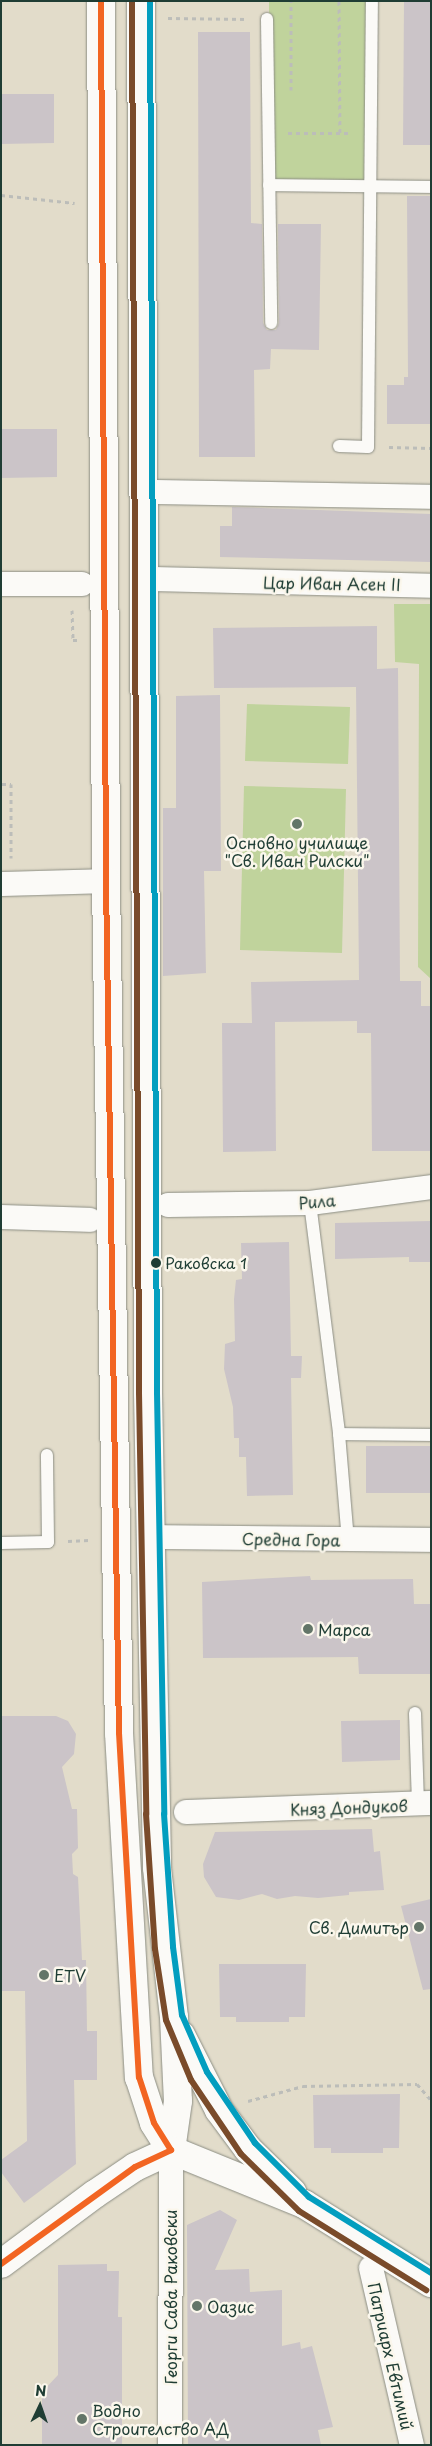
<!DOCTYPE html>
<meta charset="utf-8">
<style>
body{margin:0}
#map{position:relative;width:432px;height:2446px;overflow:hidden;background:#e2dcca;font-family:"Playpen Sans",sans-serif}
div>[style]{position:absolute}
.green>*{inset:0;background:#c0d39c}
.building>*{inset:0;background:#cbc4c8}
.path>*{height:3px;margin-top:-1.5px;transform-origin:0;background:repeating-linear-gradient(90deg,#bcbdb9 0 4px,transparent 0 8px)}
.roads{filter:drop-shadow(0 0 1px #8c8e84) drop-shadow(0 0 1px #8c8e84)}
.lane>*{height:12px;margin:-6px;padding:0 6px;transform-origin:6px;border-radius:6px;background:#fbfaf7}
.street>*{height:24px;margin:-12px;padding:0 12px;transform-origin:12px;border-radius:12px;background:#fbfaf7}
.primary>*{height:28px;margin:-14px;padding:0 14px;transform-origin:14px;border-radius:14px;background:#fbfaf7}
.bus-1>*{height:6px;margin:-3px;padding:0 3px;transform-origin:3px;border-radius:3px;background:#f26522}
.bus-2>*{height:6px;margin:-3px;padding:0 3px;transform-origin:3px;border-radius:3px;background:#7a4b2a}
.bus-3>*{height:6px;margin:-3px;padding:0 3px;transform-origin:3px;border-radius:3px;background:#039ebf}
.dots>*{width:14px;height:14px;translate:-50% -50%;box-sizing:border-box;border:2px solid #fbf7ec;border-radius:50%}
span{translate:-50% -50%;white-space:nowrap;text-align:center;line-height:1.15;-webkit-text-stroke:5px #fbf7ec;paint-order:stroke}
.bus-label{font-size:15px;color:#1f3d34}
.left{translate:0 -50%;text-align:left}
.street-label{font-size:16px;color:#1f3d34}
.poi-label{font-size:16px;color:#1f3d34}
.right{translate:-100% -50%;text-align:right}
.frame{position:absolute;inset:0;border:2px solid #1f3d34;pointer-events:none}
.north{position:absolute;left:15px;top:2381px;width:50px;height:50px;-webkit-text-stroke:4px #fbf7ec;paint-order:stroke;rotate:3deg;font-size:14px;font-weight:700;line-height:20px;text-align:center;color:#1f3d34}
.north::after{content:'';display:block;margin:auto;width:18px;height:22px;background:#1f3d34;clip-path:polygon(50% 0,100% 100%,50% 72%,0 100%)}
</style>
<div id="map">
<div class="green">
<div style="clip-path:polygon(269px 1px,372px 1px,371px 187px,269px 185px)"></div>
<div style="clip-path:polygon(394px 604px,431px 604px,431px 979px,418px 967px,419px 664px,395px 662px)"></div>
<div style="clip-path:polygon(247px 704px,350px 707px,348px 764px,245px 761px)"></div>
<div style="clip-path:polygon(244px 786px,346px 789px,342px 953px,240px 950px)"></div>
</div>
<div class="building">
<div style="clip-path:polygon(404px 1px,431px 1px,431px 145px,403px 145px)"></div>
<div style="clip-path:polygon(198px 32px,250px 32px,251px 223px,262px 224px,263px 323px,267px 330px,276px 330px,279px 323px,278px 224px,321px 224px,319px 350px,271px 349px,270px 369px,254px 370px,255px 457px,199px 457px)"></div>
<div style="clip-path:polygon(1px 94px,54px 94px,54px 143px,1px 144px)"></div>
<div style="clip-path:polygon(407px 196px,431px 196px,431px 424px,387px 424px,387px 385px,404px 385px,404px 377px,408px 377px)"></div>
<div style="clip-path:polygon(1px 429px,57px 429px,57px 477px,1px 478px)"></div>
<div style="clip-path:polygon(232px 507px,431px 514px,431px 562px,220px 557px,220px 526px,232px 526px)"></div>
<div style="clip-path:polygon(377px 626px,377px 669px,398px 668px,400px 981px,421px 981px,421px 1006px,431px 1006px,431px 1151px,372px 1151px,371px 1033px,357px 1033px,357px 1021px,275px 1022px,276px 1151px,223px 1152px,222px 1023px,252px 1023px,251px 982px,359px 980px,356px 687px,214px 688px,213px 628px)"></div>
<div style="clip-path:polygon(220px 695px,221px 871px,204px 871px,206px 973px,163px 976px,163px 808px,176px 808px,176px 696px)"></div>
<div style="clip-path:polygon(431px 1221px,431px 1262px,409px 1262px,409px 1257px,335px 1259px,335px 1223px)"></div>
<div style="clip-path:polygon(289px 1242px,291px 1356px,302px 1356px,301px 1378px,291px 1378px,293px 1495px,247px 1496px,246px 1457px,239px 1457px,239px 1438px,234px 1438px,233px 1407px,224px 1369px,225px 1344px,235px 1341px,234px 1299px,236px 1280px,242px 1279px,241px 1243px)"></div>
<div style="clip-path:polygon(366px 1446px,431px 1446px,431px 1493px,366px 1493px)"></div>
<div style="clip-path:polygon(310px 1576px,311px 1580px,413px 1579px,414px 1604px,431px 1604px,431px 1674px,359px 1674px,358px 1657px,203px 1658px,202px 1582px)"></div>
<div style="clip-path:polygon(1px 1716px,56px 1716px,68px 1721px,76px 1734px,74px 1754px,62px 1767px,72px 1809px,77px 1809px,78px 1848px,72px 1854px,73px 1874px,78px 1877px,82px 1960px,86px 1960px,87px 2031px,97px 2031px,97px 2080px,74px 2080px,76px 2164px,24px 2203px,1px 2172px,1px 2160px,27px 2141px,25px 1991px,1px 1991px)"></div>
<div style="clip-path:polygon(400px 1720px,400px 1760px,342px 1762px,341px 1721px)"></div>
<div style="clip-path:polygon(372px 1829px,374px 1852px,380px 1851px,384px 1890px,349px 1892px,349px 1895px,318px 1898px,295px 1896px,277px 1899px,262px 1894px,239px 1900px,216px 1897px,204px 1877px,203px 1864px,215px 1832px)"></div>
<div style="clip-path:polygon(431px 1899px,431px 1989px,423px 1990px,401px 1906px)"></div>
<div style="clip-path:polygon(219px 1964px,306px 1964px,305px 2017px,289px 2017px,289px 2022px,236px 2022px,236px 2017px,220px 2017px)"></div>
<div style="clip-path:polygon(400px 2094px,399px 2148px,383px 2148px,383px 2153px,331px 2153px,331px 2148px,314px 2148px,313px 2095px)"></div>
<div style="clip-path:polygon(220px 2210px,237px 2220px,215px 2270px,249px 2269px,250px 2292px,282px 2290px,282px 2346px,300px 2342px,301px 2349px,312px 2346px,333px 2427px,318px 2430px,321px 2445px,188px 2445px,187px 2225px)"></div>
<div style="clip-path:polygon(107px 2264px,107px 2271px,119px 2271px,118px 2317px,122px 2317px,122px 2445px,42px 2445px,42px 2392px,58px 2375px,58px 2265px)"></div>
</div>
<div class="path">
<div style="left:339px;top:1px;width:132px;rotate:89.6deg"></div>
<div style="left:168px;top:18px;width:79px;rotate:0.7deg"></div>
<div style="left:291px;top:90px;width:89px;rotate:-90deg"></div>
<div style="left:288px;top:133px;width:64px"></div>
<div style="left:1px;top:195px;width:74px;rotate:6.2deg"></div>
<div style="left:389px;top:447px;width:42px;rotate:1.4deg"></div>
<div style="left:72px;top:610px;width:30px;rotate:88deg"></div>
<div style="left:73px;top:640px;width:4px"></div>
<div style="left:2px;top:784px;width:9px"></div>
<div style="left:11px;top:784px;width:74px;rotate:90deg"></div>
<div style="left:68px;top:1541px;width:21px;rotate:-3deg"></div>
<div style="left:248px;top:2101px;width:57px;rotate:-15.3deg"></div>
<div style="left:303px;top:2086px;width:114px;rotate:-1deg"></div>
<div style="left:417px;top:2084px;width:21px;rotate:49deg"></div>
</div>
<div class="roads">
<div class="lane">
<div style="left:267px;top:19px;width:304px;rotate:89.2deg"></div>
<div style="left:269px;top:185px;width:162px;rotate:0.7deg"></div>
<div style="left:339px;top:446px;width:29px;rotate:2deg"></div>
<div style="left:368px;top:447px;width:446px;rotate:-89.5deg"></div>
<div style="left:310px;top:1203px;width:233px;rotate:82.8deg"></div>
<div style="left:339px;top:1434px;width:107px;rotate:85.2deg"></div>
<div style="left:339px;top:1434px;width:92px;rotate:0.6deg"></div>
<div style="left:1px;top:1543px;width:47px;rotate:-1.2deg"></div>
<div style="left:48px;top:1542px;width:87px;rotate:-90.7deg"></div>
<div style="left:415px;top:1713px;width:91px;rotate:88.1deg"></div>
</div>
<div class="street">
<div style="left:154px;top:492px;width:277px;rotate:1deg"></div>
<div style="left:153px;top:579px;width:278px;rotate:1.4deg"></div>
<div style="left:1px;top:584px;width:81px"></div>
<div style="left:1px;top:884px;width:105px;rotate:-1.6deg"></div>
<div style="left:168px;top:1205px;width:142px;rotate:-0.8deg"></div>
<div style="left:310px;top:1203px;width:122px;rotate:-7.5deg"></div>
<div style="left:1px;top:1217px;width:89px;rotate:1.9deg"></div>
<div style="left:152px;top:1537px;width:279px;rotate:0.6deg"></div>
<div style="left:186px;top:1812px;width:245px;rotate:-2.1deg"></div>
<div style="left:371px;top:2268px;width:182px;rotate:77deg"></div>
<div style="left:170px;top:2445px;width:295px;rotate:-89.8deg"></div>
</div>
<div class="primary">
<div style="left:101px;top:1px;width:880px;rotate:89.67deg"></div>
<div style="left:106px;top:881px;width:852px;rotate:89.13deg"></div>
<div style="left:119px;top:1733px;width:345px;rotate:86.7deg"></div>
<div style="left:139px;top:2077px;width:48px;rotate:71.9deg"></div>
<div style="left:154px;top:2123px;width:32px;rotate:58deg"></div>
<div style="left:141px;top:1px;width:1392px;rotate:89.71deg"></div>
<div style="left:148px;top:1393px;width:475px;rotate:88.9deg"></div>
<div style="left:157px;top:1868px;width:150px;rotate:83.5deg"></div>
<div style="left:174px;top:2017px;width:84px;rotate:87.3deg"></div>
<div style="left:178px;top:2101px;width:49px;rotate:98.1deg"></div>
<div style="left:181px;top:2035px;width:84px;rotate:63.1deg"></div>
<div style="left:219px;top:2110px;width:49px;rotate:53.4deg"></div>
<div style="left:248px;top:2149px;width:62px;rotate:44.3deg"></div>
<div style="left:1px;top:2264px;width:117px;rotate:-36.7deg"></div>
<div style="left:95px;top:2194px;width:48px;rotate:-34deg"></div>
<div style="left:135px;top:2167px;width:40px;rotate:-25deg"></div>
<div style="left:171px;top:2150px;width:144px;rotate:22.1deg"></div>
<div style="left:304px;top:2204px;width:150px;rotate:31.9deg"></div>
</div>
</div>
<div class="bus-1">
<div style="left:101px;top:1px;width:880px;rotate:89.67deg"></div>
<div style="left:106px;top:881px;width:852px;rotate:89.13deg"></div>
<div style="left:119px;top:1733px;width:345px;rotate:86.7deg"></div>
<div style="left:139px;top:2077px;width:48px;rotate:71.9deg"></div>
<div style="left:154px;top:2123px;width:32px;rotate:58deg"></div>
<div style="left:1px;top:2264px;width:165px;rotate:-35.9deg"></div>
<div style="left:135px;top:2167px;width:40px;rotate:-25deg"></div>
</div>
<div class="bus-2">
<div style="left:132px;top:1px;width:1392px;rotate:89.71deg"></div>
<div style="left:139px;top:1393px;width:421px;rotate:89deg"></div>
<div style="left:146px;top:1814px;width:135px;rotate:86.2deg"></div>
<div style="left:155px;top:1949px;width:72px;rotate:81.2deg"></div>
<div style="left:166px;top:2020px;width:65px;rotate:67.4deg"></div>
<div style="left:191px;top:2080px;width:89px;rotate:56deg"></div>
<div style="left:241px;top:2154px;width:81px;rotate:44.5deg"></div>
<div style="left:299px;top:2211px;width:150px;rotate:31.9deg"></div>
</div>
<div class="bus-3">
<div style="left:150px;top:1px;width:1392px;rotate:89.71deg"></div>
<div style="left:157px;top:1393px;width:421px;rotate:89deg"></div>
<div style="left:164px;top:1814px;width:133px;rotate:86.1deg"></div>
<div style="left:173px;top:1947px;width:69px;rotate:82.5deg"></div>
<div style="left:182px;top:2015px;width:62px;rotate:66.3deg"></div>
<div style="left:207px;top:2072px;width:86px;rotate:55.9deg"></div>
<div style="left:255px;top:2143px;width:76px;rotate:45deg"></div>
<div style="left:309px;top:2197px;width:144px;rotate:31.9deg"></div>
</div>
<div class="dots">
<div style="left:297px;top:824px;background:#637568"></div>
<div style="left:156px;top:1263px;background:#1f3d34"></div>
<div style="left:308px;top:1629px;background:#637568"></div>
<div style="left:419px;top:1927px;background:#637568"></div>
<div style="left:44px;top:1975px;background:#637568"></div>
<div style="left:197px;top:2306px;background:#637568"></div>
<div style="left:82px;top:2419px;background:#637568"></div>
</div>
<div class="bus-label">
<span class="left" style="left:165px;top:1263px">Раковска 1</span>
</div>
<div class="street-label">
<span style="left:332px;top:583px;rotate:1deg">Цар Иван Асен II</span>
<span style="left:317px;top:1201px;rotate:-5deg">Рила</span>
<span style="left:291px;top:1539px;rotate:1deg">Средна Гора</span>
<span style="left:349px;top:1807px;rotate:-2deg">Княз Дондуков</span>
<span style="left:170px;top:2297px;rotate:-90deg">Георги Сава Раковски</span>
<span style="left:391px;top:2356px;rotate:77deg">Патриарх Евтимий</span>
</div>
<div class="poi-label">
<span style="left:297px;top:851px">Основно училище<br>"Св. Иван Рилски"</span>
<span class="left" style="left:318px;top:1629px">Марса</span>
<span class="right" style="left:409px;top:1927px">Св. Димитър</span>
<span class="left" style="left:54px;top:1975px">ETV</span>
<span class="left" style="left:207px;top:2306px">Оазис</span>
<span class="left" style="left:92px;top:2419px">Водно<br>Строителство АД</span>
</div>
<div class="frame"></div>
<div class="north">N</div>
</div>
